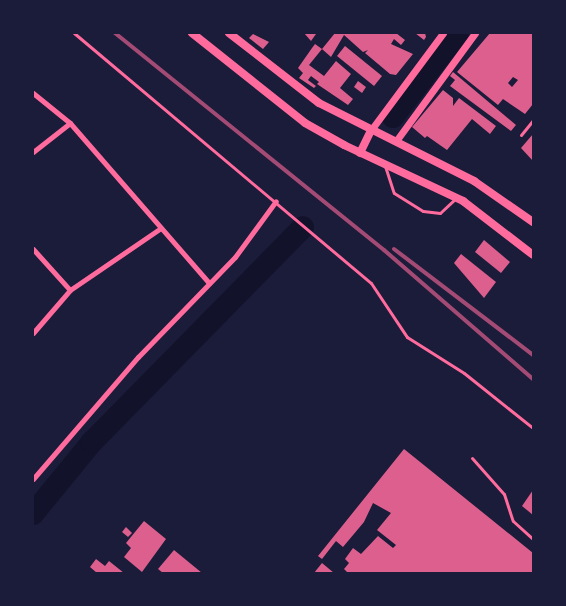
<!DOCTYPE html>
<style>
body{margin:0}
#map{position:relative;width:566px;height:606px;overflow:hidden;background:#1b1b3a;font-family:Barlow,sans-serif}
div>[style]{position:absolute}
.river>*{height:22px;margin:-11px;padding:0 11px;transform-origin:11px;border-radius:11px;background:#12122b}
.building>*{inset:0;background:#dd5f8e}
.service>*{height:3px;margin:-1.5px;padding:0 1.5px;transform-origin:1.5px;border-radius:1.5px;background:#ff6b9d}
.minor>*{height:5px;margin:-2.5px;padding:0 2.5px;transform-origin:2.5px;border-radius:2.5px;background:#ff6b9d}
.tertiary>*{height:7px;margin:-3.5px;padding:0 3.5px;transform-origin:3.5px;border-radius:3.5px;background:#ff6b9d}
.primary>*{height:8px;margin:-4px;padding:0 4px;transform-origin:4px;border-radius:4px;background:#ff6b9d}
.rail>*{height:4px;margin:-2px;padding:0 2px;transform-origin:2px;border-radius:2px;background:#a44b75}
span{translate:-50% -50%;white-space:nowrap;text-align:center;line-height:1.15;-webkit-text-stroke:4.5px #1b1b3a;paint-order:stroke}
.frame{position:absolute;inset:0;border:34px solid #1b1b3a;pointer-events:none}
</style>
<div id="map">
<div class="river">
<div style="left:393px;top:117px;width:106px;rotate:-52.3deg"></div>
<div style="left:33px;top:514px;width:93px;rotate:-50.7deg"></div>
<div style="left:92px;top:442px;width:301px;rotate:-45.5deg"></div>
</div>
<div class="building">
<div style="clip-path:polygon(304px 33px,314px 33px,316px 34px,311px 41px)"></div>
<div style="clip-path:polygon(335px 33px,396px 33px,405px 40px,401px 45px,394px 39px,391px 44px,413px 54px,396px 75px,390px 74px,365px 53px,368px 50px,363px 52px,344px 35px,331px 57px,322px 49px,309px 65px,324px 76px,336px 61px,351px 74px,340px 88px,353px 99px,348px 105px,317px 84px,319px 82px,311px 76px,308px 80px,316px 86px,314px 88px,299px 78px,303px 73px,298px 68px,312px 48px,315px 44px,322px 49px)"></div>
<div style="clip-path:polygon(415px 33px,425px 33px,426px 37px,424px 40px)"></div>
<div style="clip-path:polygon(evenodd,490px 33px,533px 33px,533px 104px,525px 114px,503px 99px,498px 105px,457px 72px,490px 33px,513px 77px,518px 80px,512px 87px,508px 83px,513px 77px)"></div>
<div style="clip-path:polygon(253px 34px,269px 42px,263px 49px,249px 38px)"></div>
<div style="clip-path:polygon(345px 46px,382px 76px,374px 86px,337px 56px)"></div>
<div style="clip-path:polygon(453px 72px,516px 125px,511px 131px,450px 86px,455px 80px,450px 76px)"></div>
<div style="clip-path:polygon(358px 81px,366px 87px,362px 93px,354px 87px)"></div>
<div style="clip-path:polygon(443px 90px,453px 98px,453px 106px,459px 98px,496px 126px,490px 134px,472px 119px,447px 150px,427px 136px,425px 138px,412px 127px)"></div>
<div style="clip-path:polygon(533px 134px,533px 161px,521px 148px)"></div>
<div style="clip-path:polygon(484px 240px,510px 262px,501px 273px,475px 252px)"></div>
<div style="clip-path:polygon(461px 254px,496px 282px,484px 298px,454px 263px)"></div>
<div style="clip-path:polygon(404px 449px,533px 553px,533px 573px,348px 573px,344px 569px,349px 563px,345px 559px,353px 548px,361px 554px,378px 536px,393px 548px,396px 545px,377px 530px,391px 513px,373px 503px,364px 522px,343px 547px,336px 541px,322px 559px,318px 556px)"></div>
<div style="clip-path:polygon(533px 490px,533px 515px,522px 506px)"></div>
<div style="clip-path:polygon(144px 521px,166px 539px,142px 572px,124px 557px,131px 548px,126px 543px)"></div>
<div style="clip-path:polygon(126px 527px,132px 533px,128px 537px,122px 532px)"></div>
<div style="clip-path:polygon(174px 550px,202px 573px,163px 573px,158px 569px)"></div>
<div style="clip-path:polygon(96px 559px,105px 566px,109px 561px,124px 573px,97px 573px,90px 567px)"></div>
<div style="clip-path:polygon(322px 563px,334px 573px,314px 573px)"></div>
</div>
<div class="service">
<div style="left:74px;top:33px;width:388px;rotate:40.1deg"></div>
<div style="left:371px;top:283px;width:65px;rotate:56.3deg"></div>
<div style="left:407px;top:337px;width:67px;rotate:32.3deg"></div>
<div style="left:464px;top:373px;width:88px;rotate:38.6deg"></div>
<div style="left:521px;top:135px;width:19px;rotate:-51deg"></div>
<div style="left:385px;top:166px;width:28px;rotate:72deg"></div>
<div style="left:394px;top:193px;width:34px;rotate:32deg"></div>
<div style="left:423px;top:211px;width:17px;rotate:7deg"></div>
<div style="left:440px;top:213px;width:21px;rotate:-43deg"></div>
<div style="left:472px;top:458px;width:48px;rotate:48.4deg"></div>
<div style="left:504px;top:494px;width:28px;rotate:72deg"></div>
<div style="left:513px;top:521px;width:27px;rotate:42deg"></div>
</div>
<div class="minor">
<div style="left:33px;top:93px;width:48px;rotate:39deg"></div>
<div style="left:70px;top:123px;width:212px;rotate:49deg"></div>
<div style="left:33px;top:152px;width:47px;rotate:-38.1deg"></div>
<div style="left:33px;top:249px;width:55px;rotate:47.9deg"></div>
<div style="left:33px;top:333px;width:57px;rotate:-49.3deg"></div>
<div style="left:70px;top:290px;width:110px;rotate:-34.3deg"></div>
<div style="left:33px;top:479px;width:161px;rotate:-49.3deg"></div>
<div style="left:138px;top:357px;width:139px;rotate:-45.9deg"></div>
<div style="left:235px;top:257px;width:69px;rotate:-53.8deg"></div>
</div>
<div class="tertiary">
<div style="left:371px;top:130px;width:121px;rotate:-53.4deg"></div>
<div style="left:396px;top:141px;width:134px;rotate:-53.8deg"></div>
</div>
<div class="primary">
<div style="left:192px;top:33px;width:144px;rotate:38.5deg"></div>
<div style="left:305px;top:123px;width:45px;rotate:29.4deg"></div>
<div style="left:344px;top:145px;width:132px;rotate:25.2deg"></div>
<div style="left:463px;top:201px;width:88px;rotate:37.6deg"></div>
<div style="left:229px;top:33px;width:114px;rotate:37.9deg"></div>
<div style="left:319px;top:103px;width:174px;rotate:26.7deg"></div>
<div style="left:474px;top:181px;width:72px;rotate:34.8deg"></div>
<div style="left:360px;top:153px;width:25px;rotate:-64deg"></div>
</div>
<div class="rail">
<div style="left:115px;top:33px;width:346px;rotate:38.9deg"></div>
<div style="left:384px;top:250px;width:197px;rotate:40.9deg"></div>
<div style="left:394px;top:249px;width:175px;rotate:37.3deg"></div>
</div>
<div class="frame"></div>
</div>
